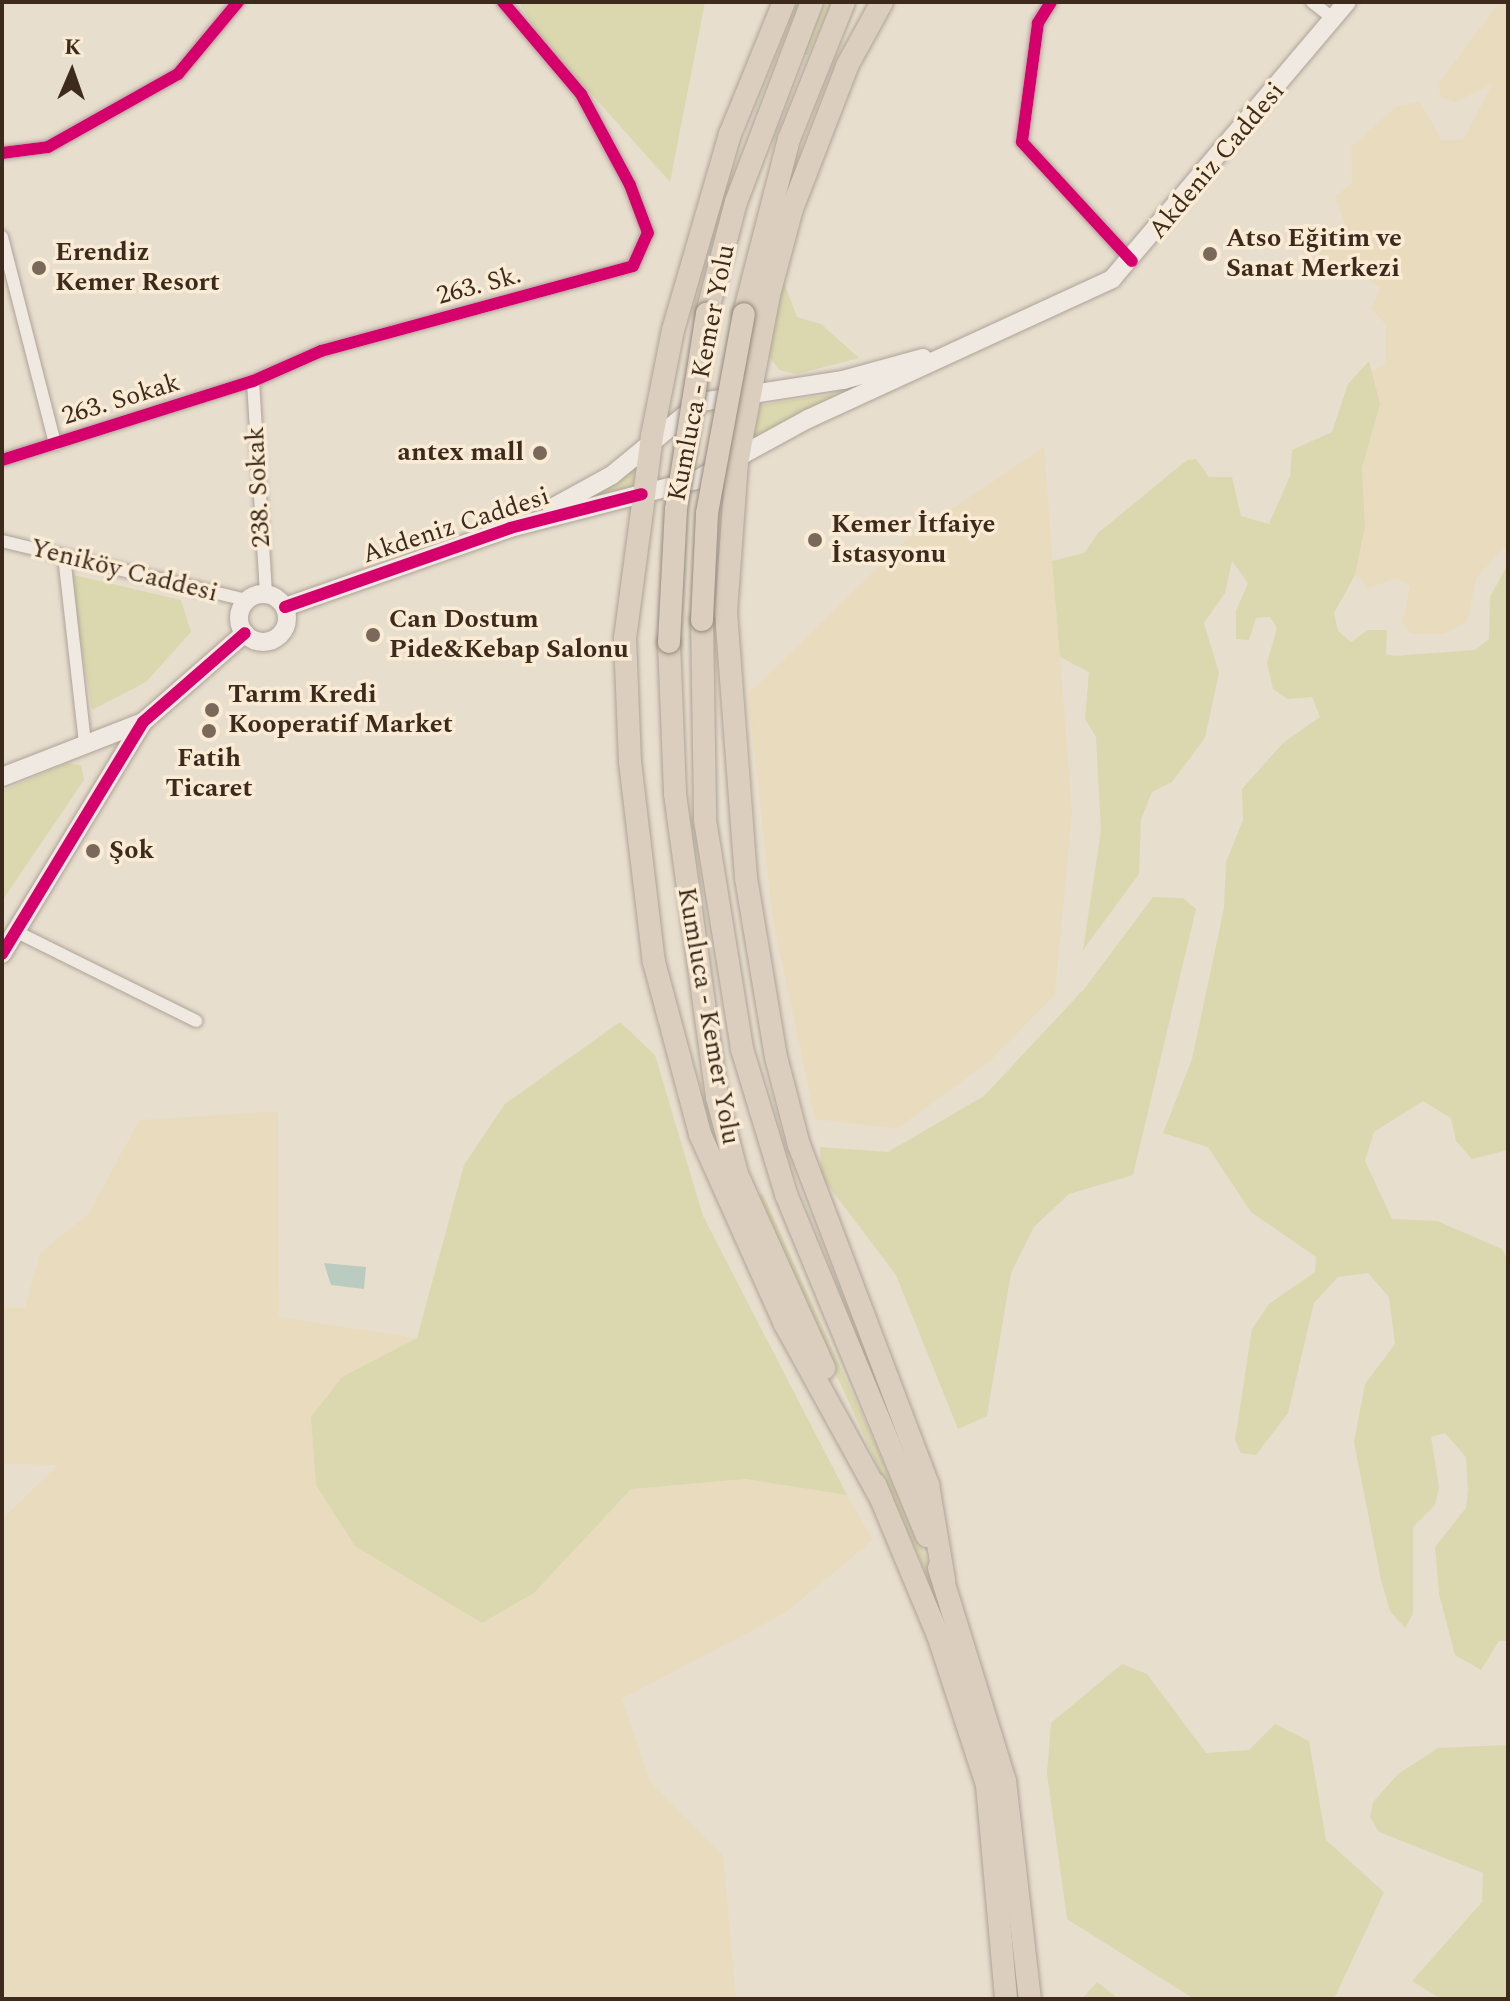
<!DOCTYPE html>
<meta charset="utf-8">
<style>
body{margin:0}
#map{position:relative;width:1510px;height:2001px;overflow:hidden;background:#e8dece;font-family:Spectral,serif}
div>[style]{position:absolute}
.farmland>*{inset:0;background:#e9dcbe}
.green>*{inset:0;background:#dbd7af}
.water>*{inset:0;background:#baccbf}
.roads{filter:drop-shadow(0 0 2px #ada397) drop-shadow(0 0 2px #ada397)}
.street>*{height:12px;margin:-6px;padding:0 6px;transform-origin:6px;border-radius:6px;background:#efe9e1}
.secondary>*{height:18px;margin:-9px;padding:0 9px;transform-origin:9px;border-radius:9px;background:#efe9e1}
.secondary>.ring{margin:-9px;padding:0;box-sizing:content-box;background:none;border:18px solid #efe9e1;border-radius:50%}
.highway>*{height:22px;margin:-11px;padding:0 11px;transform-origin:11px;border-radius:11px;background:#dbcebe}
.bridges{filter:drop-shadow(0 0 2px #93897e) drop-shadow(0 0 2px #93897e)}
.highway-bridge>*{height:22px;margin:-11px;padding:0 11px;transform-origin:11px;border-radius:11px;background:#dbcebe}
.cycleway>*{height:12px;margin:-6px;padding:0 6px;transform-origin:6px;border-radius:6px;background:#d6006c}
.dots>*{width:22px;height:22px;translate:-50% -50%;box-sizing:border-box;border:4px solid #f9ebd4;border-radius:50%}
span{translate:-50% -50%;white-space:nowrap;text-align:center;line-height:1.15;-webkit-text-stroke:7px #f9ebd4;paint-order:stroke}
.street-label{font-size:26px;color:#3e2a1d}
.poi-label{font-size:26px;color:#3e2a1d;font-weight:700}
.left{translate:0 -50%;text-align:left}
.right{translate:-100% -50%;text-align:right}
.frame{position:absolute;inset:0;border:4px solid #3e2a1d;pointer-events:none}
.north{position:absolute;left:32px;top:32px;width:80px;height:80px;-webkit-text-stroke:6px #f9ebd4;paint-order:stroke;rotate:2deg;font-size:22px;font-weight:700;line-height:32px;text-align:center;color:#3e2a1d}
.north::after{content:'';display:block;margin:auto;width:28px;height:36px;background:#3e2a1d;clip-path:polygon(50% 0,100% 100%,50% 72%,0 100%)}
</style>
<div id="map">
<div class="farmland">
<div style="clip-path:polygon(1499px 2px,1508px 2px,1508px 544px,1477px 577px,1467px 622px,1443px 634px,1411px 634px,1402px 623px,1410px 587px,1397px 578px,1368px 588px,1355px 575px,1365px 527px,1362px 468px,1380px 404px,1370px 373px,1385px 363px,1386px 325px,1371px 309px,1380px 288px,1344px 261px,1328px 264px,1312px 246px,1327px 230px,1347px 231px,1335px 196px,1352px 183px,1351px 147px,1396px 106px,1420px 102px,1442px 140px,1464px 139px,1492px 84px,1456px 102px,1441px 98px,1438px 84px)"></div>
<div style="clip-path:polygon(1044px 447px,1072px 813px,1055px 995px,990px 1061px,897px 1129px,815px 1119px,773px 921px,748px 694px,907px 539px)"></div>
<div style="clip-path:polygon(278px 1111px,279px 1317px,417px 1338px,342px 1377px,534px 1593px,631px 1489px,746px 1479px,847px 1495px,873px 1540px,785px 1613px,622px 1699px,650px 1781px,723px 1855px,736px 1999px,2px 1999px,2px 1519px,58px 1465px,2px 1464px,2px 1307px,25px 1308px,40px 1253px,89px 1213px,139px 1120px)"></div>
</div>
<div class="green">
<div style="clip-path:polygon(519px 2px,705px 2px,670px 182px,537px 33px)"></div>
<div style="clip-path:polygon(826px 2px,833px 2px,808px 55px,801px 55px)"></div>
<div style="clip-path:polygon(784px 283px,797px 317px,821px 324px,859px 358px,797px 374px,779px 370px,767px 353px)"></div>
<div style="clip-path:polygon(1369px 361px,1380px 404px,1362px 468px,1365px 527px,1355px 575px,1334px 613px,1338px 631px,1351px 642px,1368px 630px,1387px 630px,1386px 654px,1394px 656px,1475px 650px,1489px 639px,1490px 597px,1508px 564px,1508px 1150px,1472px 1159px,1456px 1141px,1451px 1118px,1423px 1101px,1374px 1132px,1365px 1161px,1392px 1219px,1437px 1221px,1502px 1249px,1508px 1261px,1508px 1641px,1499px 1641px,1481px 1670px,1455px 1655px,1439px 1594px,1435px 1547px,1466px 1508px,1468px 1490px,1466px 1457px,1445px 1433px,1431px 1437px,1439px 1487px,1435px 1505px,1413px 1527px,1413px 1614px,1405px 1628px,1390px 1611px,1381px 1580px,1354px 1442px,1365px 1384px,1395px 1344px,1389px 1297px,1368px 1273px,1338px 1277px,1314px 1303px,1288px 1413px,1256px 1455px,1241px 1453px,1235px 1440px,1252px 1329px,1269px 1304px,1315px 1272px,1316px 1257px,1251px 1212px,1208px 1147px,1163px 1133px,1192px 1059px,1224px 908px,1226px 862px,1243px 820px,1242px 789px,1283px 743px,1320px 717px,1312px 697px,1287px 699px,1273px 689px,1267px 663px,1277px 628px,1270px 617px,1256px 618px,1249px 640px,1236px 639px,1236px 611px,1248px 583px,1232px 561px,1225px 593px,1204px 623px,1219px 673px,1205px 738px,1172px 782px,1152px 792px,1141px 819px,1139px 874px,1083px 950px,1101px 830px,1096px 737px,1085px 719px,1089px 672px,1060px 657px,1052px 561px,1084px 553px,1098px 533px,1187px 460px,1196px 459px,1209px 477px,1232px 477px,1241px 516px,1269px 524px,1290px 476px,1292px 450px,1332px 432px,1348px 384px)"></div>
<div style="clip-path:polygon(832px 394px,836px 398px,750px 440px,754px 406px)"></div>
<div style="clip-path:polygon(635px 462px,634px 491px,596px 497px,612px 483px)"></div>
<div style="clip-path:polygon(69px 574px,181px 600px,191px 632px,146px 682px,92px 710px)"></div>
<div style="clip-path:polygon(67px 763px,81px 765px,84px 780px,2px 901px,2px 791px)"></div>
<div style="clip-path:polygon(1153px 897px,1183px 898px,1196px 909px,1133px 1175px,1069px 1194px,1034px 1227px,1011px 1273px,987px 1416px,958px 1429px,896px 1275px,821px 1176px,820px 1147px,888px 1152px,984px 1096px,1085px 988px)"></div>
<div style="clip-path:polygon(620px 1022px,655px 1055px,703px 1216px,847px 1495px,746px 1479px,631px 1489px,534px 1593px,482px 1623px,355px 1546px,316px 1485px,311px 1417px,342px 1377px,417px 1338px,464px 1165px,505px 1104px)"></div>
<div style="clip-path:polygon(763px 1194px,926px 1558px,970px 1681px,994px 1774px,1020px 1999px,1013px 1999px,965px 1685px,921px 1561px,755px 1196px)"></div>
<div style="clip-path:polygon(1122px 1664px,1147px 1674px,1206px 1753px,1249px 1750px,1275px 1724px,1309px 1741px,1326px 1840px,1384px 1892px,1334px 1999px,1194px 1999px,1067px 1919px,1047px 1773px,1051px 1723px)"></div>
<div style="clip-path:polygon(1508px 1745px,1508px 1999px,1441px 1999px,1412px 1981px,1482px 1902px,1483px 1873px,1379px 1832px,1370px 1817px,1373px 1802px,1398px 1774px,1438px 1748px)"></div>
<div style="clip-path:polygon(1097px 1982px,1119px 1999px,1082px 1999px)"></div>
</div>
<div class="water">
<div style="clip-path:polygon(324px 1263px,366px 1267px,364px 1289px,331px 1285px)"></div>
</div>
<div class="roads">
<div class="street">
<div style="left:1051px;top:2px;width:25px;rotate:122deg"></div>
<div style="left:1038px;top:23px;width:120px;rotate:97.7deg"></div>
<div style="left:1022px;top:142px;width:162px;rotate:47.3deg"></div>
<div style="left:1312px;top:2px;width:28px;rotate:38deg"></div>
<div style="left:2px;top:153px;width:46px;rotate:-7.4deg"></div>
<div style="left:48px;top:147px;width:149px;rotate:-29.3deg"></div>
<div style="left:178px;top:74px;width:94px;rotate:-50.2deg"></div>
<div style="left:2px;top:237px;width:214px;rotate:75.6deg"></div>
<div style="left:253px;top:381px;width:213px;rotate:86.5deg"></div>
<div style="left:2px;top:460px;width:263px;rotate:-17.5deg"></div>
<div style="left:253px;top:381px;width:74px;rotate:-23.8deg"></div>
<div style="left:321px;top:351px;width:323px;rotate:-15.2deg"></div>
<div style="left:633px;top:266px;width:36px;rotate:-66deg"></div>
<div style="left:648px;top:233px;width:51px;rotate:-110.6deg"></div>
<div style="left:630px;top:185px;width:103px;rotate:-118.3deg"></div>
<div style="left:581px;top:94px;width:121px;rotate:-130.3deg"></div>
<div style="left:2px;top:541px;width:251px;rotate:13.6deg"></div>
<div style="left:64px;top:556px;width:189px;rotate:83.6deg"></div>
<div style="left:17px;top:932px;width:200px;rotate:26.4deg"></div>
</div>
<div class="secondary">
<div style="left:552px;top:508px;width:68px;rotate:-28.8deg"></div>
<div style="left:612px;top:475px;width:115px;rotate:-39.4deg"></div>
<div style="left:701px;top:402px;width:144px;rotate:-8.8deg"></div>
<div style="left:843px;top:380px;width:83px;rotate:-15.4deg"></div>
<div class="ring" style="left:239px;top:594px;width:30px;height:30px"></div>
<div style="left:285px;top:607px;width:238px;rotate:-19.3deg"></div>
<div style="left:510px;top:528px;width:192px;rotate:-14.5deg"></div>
<div style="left:696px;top:480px;width:128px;rotate:-28.6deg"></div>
<div style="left:808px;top:419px;width:335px;rotate:-24.7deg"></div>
<div style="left:1112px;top:279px;width:363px;rotate:-49.7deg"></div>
<div style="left:2px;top:777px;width:151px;rotate:-21.3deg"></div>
<div style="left:2px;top:954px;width:271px;rotate:-58.7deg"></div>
<div style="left:143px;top:722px;width:135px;rotate:-41.1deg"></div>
</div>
<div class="highway">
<div style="left:784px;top:2px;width:143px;rotate:112.2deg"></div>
<div style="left:730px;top:134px;width:204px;rotate:106.2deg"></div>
<div style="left:673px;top:330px;width:108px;rotate:101.2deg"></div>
<div style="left:652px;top:436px;width:204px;rotate:97.6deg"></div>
<div style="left:625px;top:638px;width:124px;rotate:87.7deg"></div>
<div style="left:630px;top:762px;width:201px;rotate:83.2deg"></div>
<div style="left:654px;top:962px;width:178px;rotate:75deg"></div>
<div style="left:700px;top:1134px;width:208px;rotate:65.9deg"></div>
<div style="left:785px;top:1324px;width:197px;rotate:61.2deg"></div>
<div style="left:882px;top:2px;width:71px;rotate:118.7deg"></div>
<div style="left:848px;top:64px;width:155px;rotate:111.1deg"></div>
<div style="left:792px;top:209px;width:89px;rotate:105deg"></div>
<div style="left:769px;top:295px;width:170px;rotate:100.8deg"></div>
<div style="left:737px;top:462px;width:150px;rotate:94.2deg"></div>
<div style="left:726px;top:612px;width:267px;rotate:85.7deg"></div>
<div style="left:746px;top:878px;width:181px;rotate:80.5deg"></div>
<div style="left:776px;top:1057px;width:91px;rotate:75.4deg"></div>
<div style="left:799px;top:1145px;width:364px;rotate:69.2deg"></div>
<div style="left:928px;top:1485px;width:96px;rotate:80.4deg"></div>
<div style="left:707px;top:313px;width:115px;rotate:-75.4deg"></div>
<div style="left:736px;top:202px;width:214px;rotate:-69.2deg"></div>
<div style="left:744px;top:314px;width:181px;rotate:-75.6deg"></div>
<div style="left:789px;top:139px;width:148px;rotate:-68.1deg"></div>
<div style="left:702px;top:620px;width:200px;rotate:89.1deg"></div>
<div style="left:705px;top:820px;width:232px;rotate:80.8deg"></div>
<div style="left:742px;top:1049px;width:152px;rotate:73.1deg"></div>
<div style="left:786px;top:1194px;width:370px;rotate:67.6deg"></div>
<div style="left:669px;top:642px;width:152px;rotate:87.7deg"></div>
<div style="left:675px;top:794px;width:306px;rotate:82.1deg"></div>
<div style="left:717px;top:1097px;width:80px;rotate:75.4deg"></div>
<div style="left:737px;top:1174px;width:213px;rotate:65.8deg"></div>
<div style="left:875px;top:1484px;width:164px;rotate:67.4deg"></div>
<div style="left:938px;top:1635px;width:158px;rotate:71.9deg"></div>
<div style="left:987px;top:1785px;width:215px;rotate:84.9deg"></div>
<div style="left:939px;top:1568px;width:223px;rotate:72.8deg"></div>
<div style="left:1005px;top:1781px;width:219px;rotate:83.5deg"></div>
</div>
</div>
<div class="bridges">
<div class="highway-bridge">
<div style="left:702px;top:620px;width:107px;rotate:-87.3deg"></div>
<div style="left:707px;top:513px;width:202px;rotate:-79.5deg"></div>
<div style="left:669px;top:642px;width:133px;rotate:-87deg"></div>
<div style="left:676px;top:509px;width:198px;rotate:-81deg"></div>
</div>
</div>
<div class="cycleway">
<div style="left:1051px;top:2px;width:25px;rotate:122deg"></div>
<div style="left:1038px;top:23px;width:120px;rotate:97.7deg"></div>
<div style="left:1022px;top:142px;width:162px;rotate:47.3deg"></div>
<div style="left:2px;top:153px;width:46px;rotate:-7.4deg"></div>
<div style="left:48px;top:147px;width:149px;rotate:-29.3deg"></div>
<div style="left:178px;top:74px;width:94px;rotate:-50.2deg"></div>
<div style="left:2px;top:460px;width:263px;rotate:-17.5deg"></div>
<div style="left:253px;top:381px;width:74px;rotate:-23.8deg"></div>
<div style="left:321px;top:351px;width:323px;rotate:-15.2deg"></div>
<div style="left:633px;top:266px;width:36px;rotate:-66deg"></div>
<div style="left:648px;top:233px;width:51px;rotate:-110.6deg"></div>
<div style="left:630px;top:185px;width:103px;rotate:-118.3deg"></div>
<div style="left:581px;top:94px;width:121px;rotate:-130.3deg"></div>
<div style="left:285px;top:607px;width:238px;rotate:-19.3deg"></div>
<div style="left:510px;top:528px;width:136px;rotate:-14.4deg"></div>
<div style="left:2px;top:954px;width:271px;rotate:-58.7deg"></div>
<div style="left:143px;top:722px;width:135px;rotate:-41.1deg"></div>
</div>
<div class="dots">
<div style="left:1210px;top:254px;background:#7a695b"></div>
<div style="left:39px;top:268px;background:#7a695b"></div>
<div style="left:540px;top:453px;background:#7a695b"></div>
<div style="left:815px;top:540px;background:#7a695b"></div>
<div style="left:373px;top:635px;background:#7a695b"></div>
<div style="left:212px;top:710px;background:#7a695b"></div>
<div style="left:209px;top:731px;background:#7a695b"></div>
<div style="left:93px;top:851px;background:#7a695b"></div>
</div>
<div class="street-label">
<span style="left:1217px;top:161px;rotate:-50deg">Akdeniz Caddesi</span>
<span style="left:479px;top:286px;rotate:-15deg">263. Sk.</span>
<span style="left:702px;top:373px;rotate:-79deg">Kumluca - Kemer Yolu</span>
<span style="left:121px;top:400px;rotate:-17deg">263. Sokak</span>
<span style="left:259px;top:487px;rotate:-93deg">238. Sokak</span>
<span style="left:456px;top:526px;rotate:-18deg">Akdeniz Caddesi</span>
<span style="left:124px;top:571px;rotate:14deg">Yeniköy Caddesi</span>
<span style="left:708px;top:1016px;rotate:80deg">Kumluca - Kemer Yolu</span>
</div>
<div class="poi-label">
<span class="left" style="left:1226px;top:254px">Atso Eğitim ve<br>Sanat Merkezi</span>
<span class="left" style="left:55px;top:268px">Erendiz<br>Kemer Resort</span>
<span class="right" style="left:524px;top:453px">antex mall</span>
<span class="left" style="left:831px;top:540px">Kemer İtfaiye<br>İstasyonu</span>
<span class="left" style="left:389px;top:635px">Can Dostum<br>Pide&amp;Kebap Salonu</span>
<span class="left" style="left:228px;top:710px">Tarım Kredi<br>Kooperatif Market</span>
<span style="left:209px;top:774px">Fatih<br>Ticaret</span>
<span class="left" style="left:109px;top:851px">Şok</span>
</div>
<div class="frame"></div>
<div class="north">K</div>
</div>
